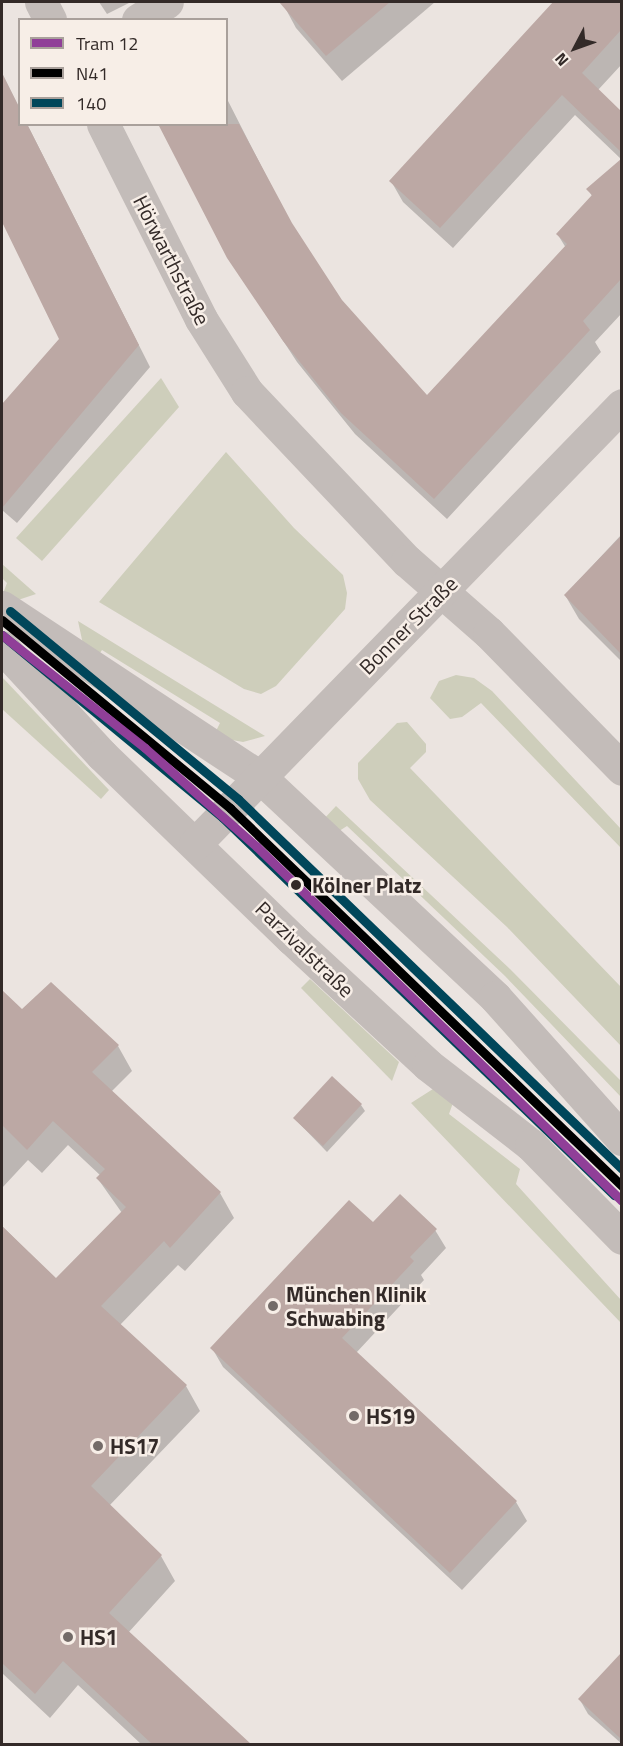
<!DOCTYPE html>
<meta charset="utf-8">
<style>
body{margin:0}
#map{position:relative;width:623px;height:1746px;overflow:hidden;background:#ebe4e0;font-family:"Titillium Web",sans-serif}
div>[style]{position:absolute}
.green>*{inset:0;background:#cecebb}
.shadow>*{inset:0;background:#0003}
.building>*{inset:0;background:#bca8a4}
.minor>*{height:33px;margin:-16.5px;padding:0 16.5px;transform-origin:16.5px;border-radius:16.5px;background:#c3bcb9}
.bus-1>*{height:9px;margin:-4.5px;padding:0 4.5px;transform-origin:4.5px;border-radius:4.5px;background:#000}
.bus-2>*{height:9px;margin:-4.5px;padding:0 4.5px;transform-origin:4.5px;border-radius:4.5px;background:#00465a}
.bus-3>*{height:9px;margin:-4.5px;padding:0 4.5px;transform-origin:4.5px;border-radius:4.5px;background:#00465a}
.tram-1>*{height:9px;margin:-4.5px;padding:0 4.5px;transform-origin:4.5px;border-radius:4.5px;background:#903f98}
.dots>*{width:16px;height:16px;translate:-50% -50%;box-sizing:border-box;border:3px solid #f7eee7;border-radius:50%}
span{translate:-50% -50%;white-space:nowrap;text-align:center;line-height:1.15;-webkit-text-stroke:5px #f7eee7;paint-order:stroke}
.street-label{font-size:21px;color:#332a28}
.stop-label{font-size:21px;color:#332a28;font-weight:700}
.left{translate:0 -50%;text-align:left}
.poi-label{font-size:21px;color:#332a28;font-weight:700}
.frame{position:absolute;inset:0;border:3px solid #332a28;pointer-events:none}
.legend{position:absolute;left:18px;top:18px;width:210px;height:108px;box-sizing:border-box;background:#f7eee7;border:2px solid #a9a09b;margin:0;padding:8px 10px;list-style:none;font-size:18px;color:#332a28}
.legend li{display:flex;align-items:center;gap:12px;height:30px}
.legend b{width:30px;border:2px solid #a9a09b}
.north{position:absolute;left:545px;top:18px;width:60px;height:60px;-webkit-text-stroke:4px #f7eee7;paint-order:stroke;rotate:229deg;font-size:16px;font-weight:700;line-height:24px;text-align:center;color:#332a28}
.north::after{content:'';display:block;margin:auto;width:21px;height:27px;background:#332a28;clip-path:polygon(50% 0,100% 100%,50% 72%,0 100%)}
</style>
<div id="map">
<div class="green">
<div style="clip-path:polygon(161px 378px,179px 407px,42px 561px,16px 538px)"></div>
<div style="clip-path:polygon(226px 452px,294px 528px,343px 575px,347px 593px,345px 609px,276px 686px,261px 694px,244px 689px,99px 602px)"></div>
<div style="clip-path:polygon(2px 564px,36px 594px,15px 601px,2px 596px,7px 583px,2px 578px)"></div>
<div style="clip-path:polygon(78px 621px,265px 736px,243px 742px,227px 739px,215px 733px,220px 723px,102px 650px,95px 660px,84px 649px)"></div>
<div style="clip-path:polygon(456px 675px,474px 678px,492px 691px,621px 829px,621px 848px,481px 703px,462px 717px,450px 719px,430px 698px,439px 681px)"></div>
<div style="clip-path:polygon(2px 677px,109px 790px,101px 799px,2px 709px)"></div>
<div style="clip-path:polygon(407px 722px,426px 744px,426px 752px,410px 768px,621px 987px,621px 1046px,507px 927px,370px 800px,358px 779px,358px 763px,397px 723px)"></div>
<div style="clip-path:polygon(336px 806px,510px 969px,599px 1059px,621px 1081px,621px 1097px,505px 976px,347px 826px,336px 833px,322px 821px)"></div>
<div style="clip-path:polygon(310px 979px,399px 1062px,392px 1081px,301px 988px)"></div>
<div style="clip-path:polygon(433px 1089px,454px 1100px,449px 1114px,520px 1169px,516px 1184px,621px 1300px,621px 1323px,411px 1103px)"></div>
</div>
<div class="shadow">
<div style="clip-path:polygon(99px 2px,131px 2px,107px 14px)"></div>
<div style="clip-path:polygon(282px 2px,435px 2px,342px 81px,296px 28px)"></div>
<div style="clip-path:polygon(555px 2px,622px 2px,622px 64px,598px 90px,622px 113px,622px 160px,575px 115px,453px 248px,403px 202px,391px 181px)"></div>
<div style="clip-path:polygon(2px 73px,20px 109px,20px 124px,27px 124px,150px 367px,17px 523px,2px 510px,2px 406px,61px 339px,2px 219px)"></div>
<div style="clip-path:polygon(226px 97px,294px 230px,341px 301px,426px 397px,566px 248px,558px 235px,592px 196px,588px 189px,622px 161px,622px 313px,595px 342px,601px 352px,447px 519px,355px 434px,297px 362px,229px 258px)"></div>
<div style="clip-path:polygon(622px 534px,622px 662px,579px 619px,565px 595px)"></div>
<div style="clip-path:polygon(2px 992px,22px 1012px,118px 1046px,132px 1071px,111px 1092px,220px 1193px,234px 1218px,185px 1271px,178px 1265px,120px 1325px,186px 1386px,200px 1411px,109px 1506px,161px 1556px,175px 1581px,128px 1633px,248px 1744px,141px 1744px,78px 1685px,50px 1718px,2px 1673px,2px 1226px,56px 1280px,122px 1213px,98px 1179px,101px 1176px,68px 1145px,42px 1173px,28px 1160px,2px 1188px)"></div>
<div style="clip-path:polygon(361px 1105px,365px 1111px,327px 1152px,294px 1118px)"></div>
<div style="clip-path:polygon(373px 1224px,435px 1230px,446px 1248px,421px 1275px,424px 1280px,356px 1353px,516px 1502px,527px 1521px,462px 1590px,223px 1367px,212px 1348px)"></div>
<div style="clip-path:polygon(622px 1655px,622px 1744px,588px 1714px,580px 1700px)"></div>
</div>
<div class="building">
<div style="clip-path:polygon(279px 2px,390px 2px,326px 56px)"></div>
<div style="clip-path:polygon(553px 2px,621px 2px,621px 30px,582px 73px,621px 111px,621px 152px,562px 95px,440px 228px,389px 181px)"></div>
<div style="clip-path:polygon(2px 73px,20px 109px,20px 124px,27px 124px,139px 345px,2px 508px,2px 404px,59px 339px,2px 222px)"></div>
<div style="clip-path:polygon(158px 124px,239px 124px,292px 223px,342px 300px,427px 395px,567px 244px,556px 234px,592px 195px,586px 189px,621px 159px,621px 279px,583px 321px,590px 330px,434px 499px,341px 413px,283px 341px,227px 258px)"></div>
<div style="clip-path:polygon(621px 536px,621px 654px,564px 595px)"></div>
<div style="clip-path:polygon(51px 982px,119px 1045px,92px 1072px,221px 1192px,170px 1248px,164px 1241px,101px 1306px,187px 1385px,91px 1486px,162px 1555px,109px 1613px,251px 1744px,152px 1744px,63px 1661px,35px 1694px,2px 1663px,2px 1226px,56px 1278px,126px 1207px,96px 1178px,105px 1169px,53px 1121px,27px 1150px,2px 1125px,2px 990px,22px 1009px)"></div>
<div style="clip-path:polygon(332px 1076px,362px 1104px,323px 1146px,293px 1118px)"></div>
<div style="clip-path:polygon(400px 1194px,437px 1229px,410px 1257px,414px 1261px,342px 1338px,517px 1501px,450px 1573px,210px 1348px,349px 1200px,373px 1222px)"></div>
<div style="clip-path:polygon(621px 1653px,621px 1739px,578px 1699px)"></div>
</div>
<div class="minor">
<div style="left:41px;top:2px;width:20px;rotate:63deg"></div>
<div style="left:138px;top:20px;width:34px;rotate:-32deg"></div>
<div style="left:103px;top:124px;width:218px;rotate:63.3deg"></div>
<div style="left:201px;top:319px;width:86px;rotate:57.8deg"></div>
<div style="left:247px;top:392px;width:233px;rotate:46.6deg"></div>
<div style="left:407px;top:561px;width:109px;rotate:41.3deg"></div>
<div style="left:489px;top:633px;width:190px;rotate:45.6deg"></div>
<div style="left:2px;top:607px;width:309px;rotate:33.4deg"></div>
<div style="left:260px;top:777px;width:322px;rotate:43.1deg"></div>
<div style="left:495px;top:997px;width:191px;rotate:48.2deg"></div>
<div style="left:2px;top:647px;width:147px;rotate:47.2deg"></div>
<div style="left:102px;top:755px;width:264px;rotate:44.1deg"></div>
<div style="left:292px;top:939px;width:185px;rotate:42.8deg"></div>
<div style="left:428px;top:1065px;width:130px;rotate:37.8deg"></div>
<div style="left:531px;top:1145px;width:130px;rotate:45.6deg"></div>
<div style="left:195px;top:844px;width:612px;rotate:-45.79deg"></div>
</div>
<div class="bus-1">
<div style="left:2px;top:620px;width:296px;rotate:39.5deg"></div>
<div style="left:230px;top:808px;width:545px;rotate:43.96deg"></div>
</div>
<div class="bus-2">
<div style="left:2px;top:635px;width:286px;rotate:39.6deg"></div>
<div style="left:222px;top:817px;width:545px;rotate:43.96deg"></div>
</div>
<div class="bus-3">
<div style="left:10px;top:611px;width:296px;rotate:39.5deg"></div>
<div style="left:238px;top:799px;width:533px;rotate:43.94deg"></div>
</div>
<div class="tram-1">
<div style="left:2px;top:635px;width:182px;rotate:38.3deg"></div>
<div style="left:145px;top:748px;width:149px;rotate:41.5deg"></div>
<div style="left:257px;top:847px;width:508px;rotate:44.12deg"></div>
</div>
<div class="dots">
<div style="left:296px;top:885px;background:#332a28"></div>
<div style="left:273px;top:1306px;background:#736b68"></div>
<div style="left:354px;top:1416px;background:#736b68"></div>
<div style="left:98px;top:1446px;background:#736b68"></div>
<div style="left:68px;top:1637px;background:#736b68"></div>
</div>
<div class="street-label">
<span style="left:172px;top:260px;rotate:63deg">Hörwarthstraße</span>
<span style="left:408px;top:625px;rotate:-45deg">Bonner Straße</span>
<span style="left:305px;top:949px;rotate:44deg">Parzivalstraße</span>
</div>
<div class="stop-label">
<span class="left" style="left:312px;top:885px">Kölner Platz</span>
</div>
<div class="poi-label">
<span class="left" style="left:286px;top:1306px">München Klinik<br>Schwabing</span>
<span class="left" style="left:366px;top:1416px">HS19</span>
<span class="left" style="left:110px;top:1446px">HS17</span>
<span class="left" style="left:80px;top:1637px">HS1</span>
</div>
<div class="frame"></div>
<ul class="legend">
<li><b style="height:8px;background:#903f98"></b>Tram 12</li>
<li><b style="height:8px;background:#000"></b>N41</li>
<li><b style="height:8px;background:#00465a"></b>140</li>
</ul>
<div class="north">N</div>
</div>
